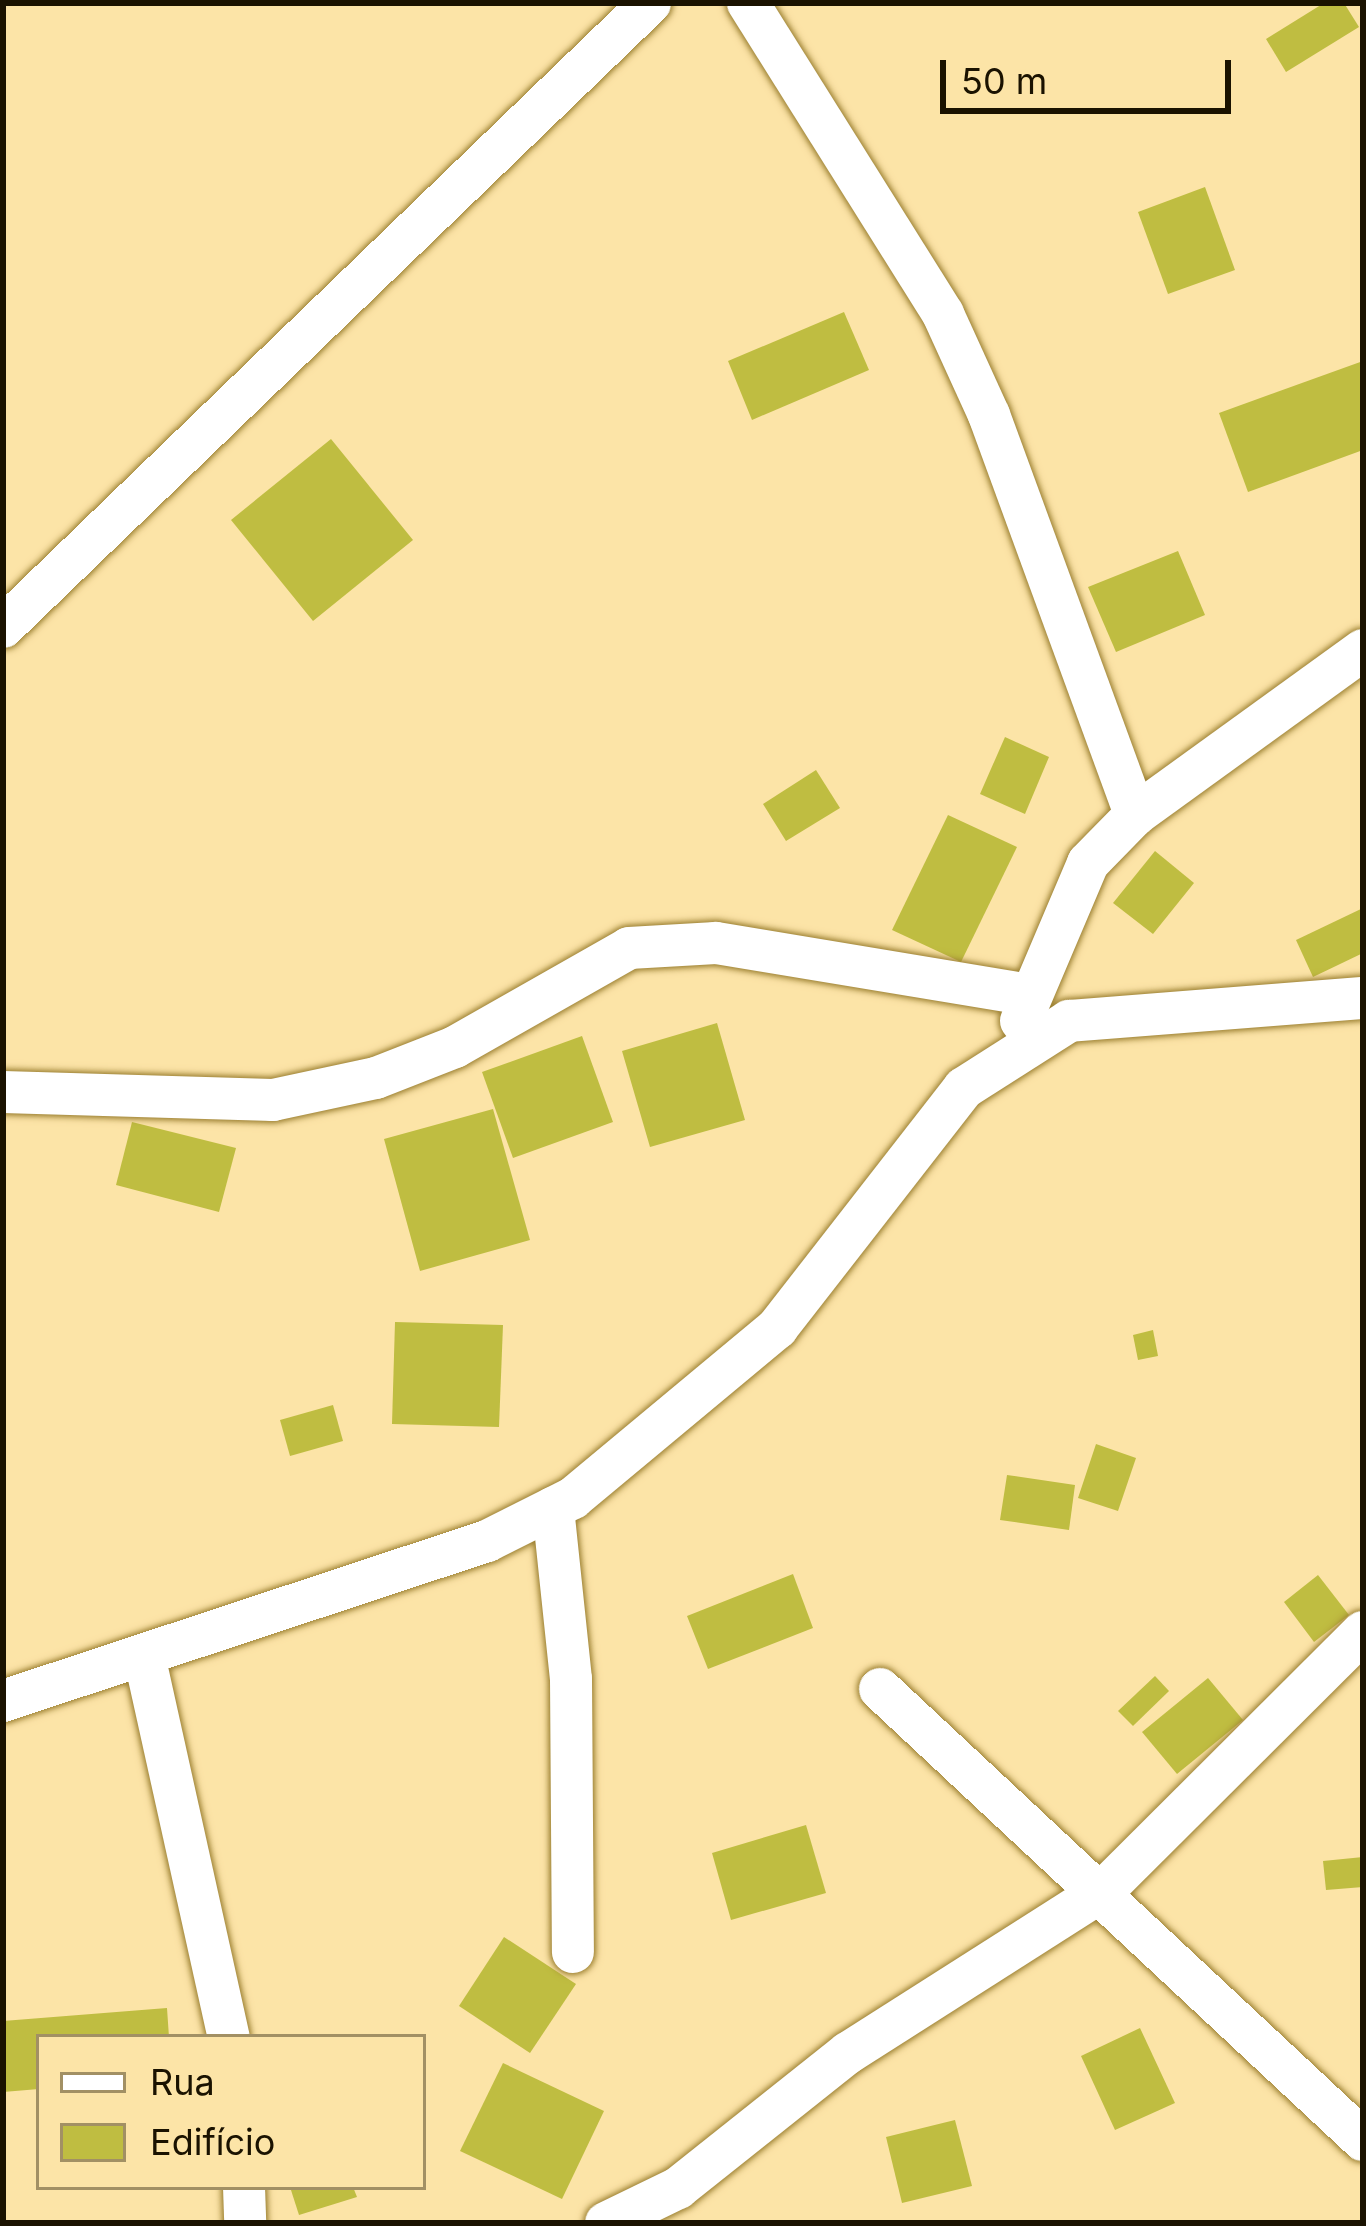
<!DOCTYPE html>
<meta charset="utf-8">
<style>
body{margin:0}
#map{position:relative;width:1366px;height:2226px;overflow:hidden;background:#fce4a7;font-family:Inter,sans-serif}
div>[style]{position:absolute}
.building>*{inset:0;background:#bfbd41}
.roads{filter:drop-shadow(0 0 3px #9b7f30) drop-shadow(0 0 3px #9b7f30)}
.minor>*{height:42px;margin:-21px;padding:0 21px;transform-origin:21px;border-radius:21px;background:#fff}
span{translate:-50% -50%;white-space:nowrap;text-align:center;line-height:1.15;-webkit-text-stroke:9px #fce4a7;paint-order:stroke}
.frame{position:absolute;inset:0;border:6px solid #1a1200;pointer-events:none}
.legend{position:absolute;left:36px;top:2034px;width:390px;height:156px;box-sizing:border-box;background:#fce4a7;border:3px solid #a29064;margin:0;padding:15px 21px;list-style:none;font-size:36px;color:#1a1200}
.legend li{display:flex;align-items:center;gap:24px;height:60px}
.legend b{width:60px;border:3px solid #a29064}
.scale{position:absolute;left:940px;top:60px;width:291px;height:54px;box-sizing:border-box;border:6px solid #1a1200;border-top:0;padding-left:15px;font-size:36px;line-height:42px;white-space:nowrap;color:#1a1200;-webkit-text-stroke:9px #fce4a7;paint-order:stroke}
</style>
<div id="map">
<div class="building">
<div style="clip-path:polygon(1324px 3px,1344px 3px,1359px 27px,1286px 72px,1266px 39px)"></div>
<div style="clip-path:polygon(1205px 187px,1235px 270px,1168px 294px,1138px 212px)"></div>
<div style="clip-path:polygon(844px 312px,869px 370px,752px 420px,728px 361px)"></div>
<div style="clip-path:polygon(1363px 361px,1363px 450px,1248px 492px,1219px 413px)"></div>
<div style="clip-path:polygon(331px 439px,413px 540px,313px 621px,231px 520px)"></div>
<div style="clip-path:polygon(1178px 551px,1205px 615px,1116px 652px,1088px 587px)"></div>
<div style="clip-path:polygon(1005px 737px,1049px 757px,1025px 814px,980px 794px)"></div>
<div style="clip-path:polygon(816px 770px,840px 808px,786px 841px,763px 804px)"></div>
<div style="clip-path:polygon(948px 815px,1017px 847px,961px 962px,892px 930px)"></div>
<div style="clip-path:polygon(1155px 851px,1194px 883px,1153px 934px,1113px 903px)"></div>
<div style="clip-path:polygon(1363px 908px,1363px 953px,1313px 977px,1296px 940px)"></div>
<div style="clip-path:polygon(717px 1023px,745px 1120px,650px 1147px,622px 1051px)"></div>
<div style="clip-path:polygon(582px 1036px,613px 1122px,513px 1158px,482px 1072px)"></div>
<div style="clip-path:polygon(493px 1109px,530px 1240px,420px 1271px,384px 1139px)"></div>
<div style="clip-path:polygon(132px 1122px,236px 1148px,219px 1212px,116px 1185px)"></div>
<div style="clip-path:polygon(395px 1322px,503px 1325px,499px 1427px,392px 1424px)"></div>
<div style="clip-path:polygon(1153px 1330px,1158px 1356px,1138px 1360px,1133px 1335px)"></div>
<div style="clip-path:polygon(333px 1405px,343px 1441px,290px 1456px,280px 1420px)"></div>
<div style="clip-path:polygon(1096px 1444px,1136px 1458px,1118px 1511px,1078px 1498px)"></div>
<div style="clip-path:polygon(1007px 1475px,1075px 1485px,1069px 1530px,1000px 1520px)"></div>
<div style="clip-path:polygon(793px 1574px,813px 1628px,708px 1669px,687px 1616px)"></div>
<div style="clip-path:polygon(1318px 1575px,1349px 1615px,1314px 1642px,1284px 1602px)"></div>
<div style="clip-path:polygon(1155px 1676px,1169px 1691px,1133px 1726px,1118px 1711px)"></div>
<div style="clip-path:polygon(1208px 1678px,1243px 1720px,1177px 1774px,1142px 1732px)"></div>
<div style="clip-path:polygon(806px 1825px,826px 1893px,731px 1920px,712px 1853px)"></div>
<div style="clip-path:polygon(1363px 1857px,1363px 1887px,1326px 1890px,1323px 1861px)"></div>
<div style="clip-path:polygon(504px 1937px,576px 1984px,530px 2053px,459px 2006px)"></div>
<div style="clip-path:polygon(167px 2008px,169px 2037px,39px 2037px,39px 2089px,3px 2092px,3px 2021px)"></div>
<div style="clip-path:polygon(1140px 2028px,1175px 2103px,1115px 2130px,1081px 2056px)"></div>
<div style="clip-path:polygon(503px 2063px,604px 2111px,562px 2199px,460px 2151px)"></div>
<div style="clip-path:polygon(955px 2120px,972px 2186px,902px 2203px,886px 2137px)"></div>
<div style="clip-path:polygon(290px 2187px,353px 2187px,357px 2197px,299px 2215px)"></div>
</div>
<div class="roads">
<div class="minor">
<div style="left:748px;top:3px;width:367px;rotate:57.9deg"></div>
<div style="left:943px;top:314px;width:111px;rotate:65.5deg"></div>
<div style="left:989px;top:415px;width:426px;rotate:69.9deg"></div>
<div style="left:3px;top:627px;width:899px;rotate:-43.96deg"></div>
<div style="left:1021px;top:1021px;width:172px;rotate:-67deg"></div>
<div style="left:1088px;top:863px;width:67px;rotate:-45.6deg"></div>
<div style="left:1135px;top:815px;width:281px;rotate:-35.9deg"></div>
<div style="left:3px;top:1092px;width:270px;rotate:1.7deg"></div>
<div style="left:273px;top:1100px;width:105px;rotate:-12.1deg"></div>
<div style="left:376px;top:1078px;width:85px;rotate:-21.4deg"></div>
<div style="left:455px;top:1047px;width:200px;rotate:-29.6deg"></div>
<div style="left:629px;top:948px;width:87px;rotate:-3.3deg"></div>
<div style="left:716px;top:943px;width:318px;rotate:9.4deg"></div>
<div style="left:553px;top:1508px;width:172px;rotate:84deg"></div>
<div style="left:571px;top:1679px;width:273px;rotate:89.6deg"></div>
<div style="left:144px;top:1655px;width:391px;rotate:77.5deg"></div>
<div style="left:880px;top:1689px;width:661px;rotate:43.04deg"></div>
<div style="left:3px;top:1701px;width:510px;rotate:-18.29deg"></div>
<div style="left:487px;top:1541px;width:96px;rotate:-26.6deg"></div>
<div style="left:573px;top:1498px;width:266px;rotate:-39.8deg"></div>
<div style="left:777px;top:1328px;width:304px;rotate:-52.1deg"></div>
<div style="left:964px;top:1088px;width:125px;rotate:-32.5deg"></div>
<div style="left:1069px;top:1021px;width:295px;rotate:-4.5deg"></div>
<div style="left:244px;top:2187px;width:36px;rotate:88deg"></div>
<div style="left:606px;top:2223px;width:80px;rotate:-25.9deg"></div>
<div style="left:678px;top:2188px;width:217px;rotate:-38.5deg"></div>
<div style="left:848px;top:2053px;width:305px;rotate:-32.5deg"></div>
<div style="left:1105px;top:1889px;width:364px;rotate:-44.9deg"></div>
</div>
</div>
<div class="frame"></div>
<ul class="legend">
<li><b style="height:15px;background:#fff"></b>Rua</li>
<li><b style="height:33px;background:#bfbd41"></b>Edifício</li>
</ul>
<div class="scale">50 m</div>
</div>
